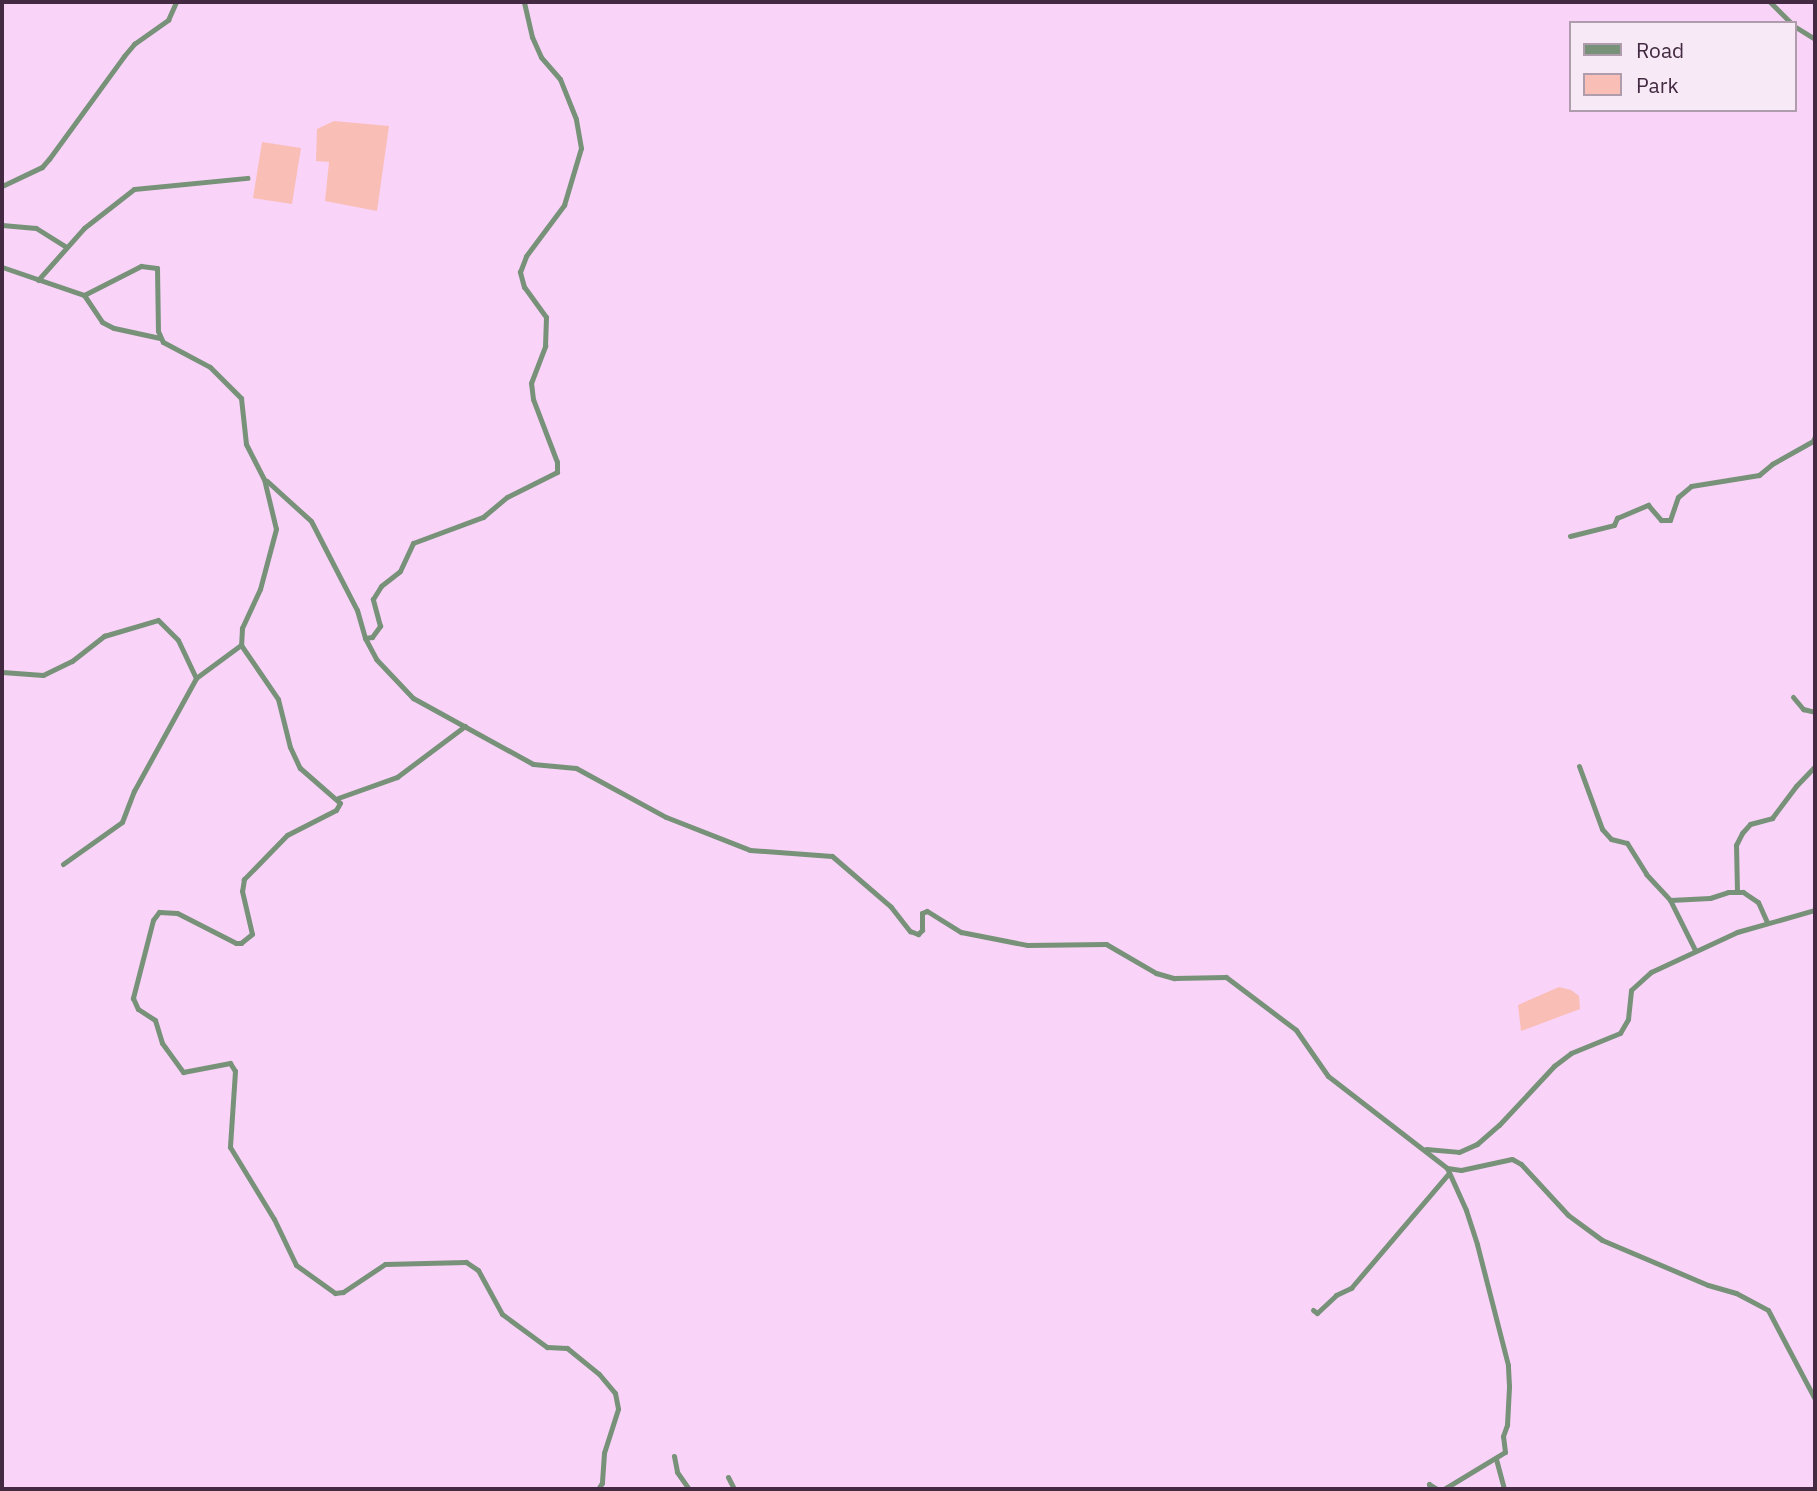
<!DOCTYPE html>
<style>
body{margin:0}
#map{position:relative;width:1817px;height:1491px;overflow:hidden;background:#fad3f8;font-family:"IBM Plex Sans",sans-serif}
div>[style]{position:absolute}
.green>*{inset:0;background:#f9bfb7}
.minor>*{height:5px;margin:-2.5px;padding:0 2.5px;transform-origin:2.5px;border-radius:2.5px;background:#779279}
span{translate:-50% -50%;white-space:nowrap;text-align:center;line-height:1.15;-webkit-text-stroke:5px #f7eaf6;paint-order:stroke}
.frame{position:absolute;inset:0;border:4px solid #432a42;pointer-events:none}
.legend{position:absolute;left:1569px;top:21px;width:228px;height:91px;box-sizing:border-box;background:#f7eaf6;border:2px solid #af9dae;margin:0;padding:9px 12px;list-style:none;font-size:21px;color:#432a42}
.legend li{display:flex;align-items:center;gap:14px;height:35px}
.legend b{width:35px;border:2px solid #af9dae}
</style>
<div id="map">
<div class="green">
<div style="clip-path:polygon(334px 121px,389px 126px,377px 211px,325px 201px,329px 162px,316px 161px,317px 129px)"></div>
<div style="clip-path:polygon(262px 142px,301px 148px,292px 204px,253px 198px)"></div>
<div style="clip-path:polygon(1559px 987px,1571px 990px,1579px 996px,1580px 1009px,1521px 1031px,1518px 1005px)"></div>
</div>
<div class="minor">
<div style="left:1770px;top:2px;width:30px;rotate:45deg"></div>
<div style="left:1794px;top:26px;width:25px;rotate:32deg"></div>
<div style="left:2px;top:186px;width:44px;rotate:-25.4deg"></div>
<div style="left:42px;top:167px;width:11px;rotate:-49deg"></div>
<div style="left:49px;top:159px;width:127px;rotate:-53.9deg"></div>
<div style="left:124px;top:56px;width:16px;rotate:-50deg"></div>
<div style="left:134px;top:44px;width:42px;rotate:-35.2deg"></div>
<div style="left:168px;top:20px;width:20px;rotate:-66deg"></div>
<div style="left:2px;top:225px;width:34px;rotate:5deg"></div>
<div style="left:36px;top:228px;width:36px;rotate:32deg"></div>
<div style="left:2px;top:267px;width:87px;rotate:18.9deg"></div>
<div style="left:84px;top:295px;width:64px;rotate:-27deg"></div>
<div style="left:141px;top:266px;width:16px;rotate:7deg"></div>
<div style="left:157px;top:268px;width:63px;rotate:89.1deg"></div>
<div style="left:158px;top:331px;width:12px;rotate:66deg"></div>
<div style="left:163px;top:342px;width:53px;rotate:28deg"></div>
<div style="left:210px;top:367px;width:44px;rotate:45deg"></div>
<div style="left:241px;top:398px;width:46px;rotate:83.8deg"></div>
<div style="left:246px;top:444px;width:39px;rotate:63deg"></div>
<div style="left:264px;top:479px;width:51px;rotate:76.5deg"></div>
<div style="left:276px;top:529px;width:62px;rotate:104.9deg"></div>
<div style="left:260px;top:589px;width:43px;rotate:114.8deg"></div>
<div style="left:242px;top:628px;width:17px;rotate:93deg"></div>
<div style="left:241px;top:645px;width:65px;rotate:55.6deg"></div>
<div style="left:278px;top:699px;width:49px;rotate:76deg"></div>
<div style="left:290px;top:747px;width:23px;rotate:65deg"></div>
<div style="left:300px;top:768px;width:53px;rotate:41.2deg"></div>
<div style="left:340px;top:803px;width:8px;rotate:120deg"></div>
<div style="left:336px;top:810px;width:55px;rotate:153deg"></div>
<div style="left:287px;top:835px;width:62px;rotate:134.3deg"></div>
<div style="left:244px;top:879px;width:12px;rotate:99deg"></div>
<div style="left:242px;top:891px;width:44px;rotate:76.9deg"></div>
<div style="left:252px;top:934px;width:14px;rotate:141deg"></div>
<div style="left:241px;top:943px;width:5px;rotate:180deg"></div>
<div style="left:236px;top:943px;width:66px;rotate:-153deg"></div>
<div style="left:177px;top:913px;width:18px;rotate:-177deg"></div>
<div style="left:159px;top:912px;width:10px;rotate:127deg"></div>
<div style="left:153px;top:920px;width:81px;rotate:104.4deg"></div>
<div style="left:133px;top:998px;width:12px;rotate:66deg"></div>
<div style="left:138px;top:1009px;width:20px;rotate:33deg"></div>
<div style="left:155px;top:1020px;width:24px;rotate:73deg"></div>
<div style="left:162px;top:1043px;width:36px;rotate:54deg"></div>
<div style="left:183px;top:1072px;width:48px;rotate:-10.8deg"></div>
<div style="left:230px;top:1063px;width:9px;rotate:58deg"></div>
<div style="left:235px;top:1071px;width:76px;rotate:93.8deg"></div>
<div style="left:230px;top:1147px;width:84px;rotate:58.6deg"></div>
<div style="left:274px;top:1219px;width:51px;rotate:64.4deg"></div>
<div style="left:296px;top:1265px;width:48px;rotate:35.7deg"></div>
<div style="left:335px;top:1293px;width:8px;rotate:-7deg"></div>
<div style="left:343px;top:1292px;width:50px;rotate:-33.7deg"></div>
<div style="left:385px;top:1264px;width:81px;rotate:-1.4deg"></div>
<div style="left:466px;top:1262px;width:14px;rotate:34deg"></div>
<div style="left:478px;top:1270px;width:50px;rotate:61.4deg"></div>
<div style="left:502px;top:1314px;width:56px;rotate:36.3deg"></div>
<div style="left:547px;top:1347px;width:20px;rotate:3deg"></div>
<div style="left:567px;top:1348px;width:41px;rotate:39.1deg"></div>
<div style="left:599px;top:1374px;width:25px;rotate:50deg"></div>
<div style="left:615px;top:1393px;width:16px;rotate:79deg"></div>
<div style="left:618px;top:1409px;width:46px;rotate:107.7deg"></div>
<div style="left:604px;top:1453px;width:30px;rotate:94deg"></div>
<div style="left:602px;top:1483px;width:7px;rotate:124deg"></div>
<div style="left:38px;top:280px;width:69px;rotate:-48.5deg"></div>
<div style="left:84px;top:228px;width:63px;rotate:-38deg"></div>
<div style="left:134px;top:189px;width:114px;rotate:-5.6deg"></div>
<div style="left:84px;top:295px;width:32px;rotate:56deg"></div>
<div style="left:102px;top:322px;width:13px;rotate:27deg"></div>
<div style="left:114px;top:328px;width:47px;rotate:12.3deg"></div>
<div style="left:1815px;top:377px;width:20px;rotate:90deg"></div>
<div style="left:267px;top:481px;width:59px;rotate:42.3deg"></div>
<div style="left:311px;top:521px;width:100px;rotate:62.7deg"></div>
<div style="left:357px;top:610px;width:29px;rotate:74deg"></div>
<div style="left:365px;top:638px;width:24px;rotate:62deg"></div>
<div style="left:376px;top:659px;width:54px;rotate:46.5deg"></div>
<div style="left:413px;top:698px;width:137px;rotate:28.8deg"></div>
<div style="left:533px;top:764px;width:43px;rotate:5.3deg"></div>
<div style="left:576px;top:768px;width:102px;rotate:28.6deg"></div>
<div style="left:666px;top:817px;width:90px;rotate:21.4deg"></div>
<div style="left:750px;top:850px;width:82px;rotate:4.2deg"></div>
<div style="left:832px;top:856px;width:78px;rotate:40.8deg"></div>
<div style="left:891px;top:907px;width:31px;rotate:52deg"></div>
<div style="left:910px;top:931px;width:9px;rotate:21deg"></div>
<div style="left:918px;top:934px;width:6px;rotate:-45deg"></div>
<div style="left:922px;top:930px;width:17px;rotate:-90deg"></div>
<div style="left:922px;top:913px;width:5px;rotate:-22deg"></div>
<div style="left:927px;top:911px;width:40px;rotate:32deg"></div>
<div style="left:961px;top:932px;width:67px;rotate:11.1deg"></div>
<div style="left:1027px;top:945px;width:79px;rotate:-0.7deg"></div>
<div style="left:1106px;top:944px;width:58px;rotate:30.1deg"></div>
<div style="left:1156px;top:973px;width:19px;rotate:16deg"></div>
<div style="left:1174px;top:978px;width:52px;rotate:-1.1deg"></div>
<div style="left:1226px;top:977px;width:88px;rotate:37.1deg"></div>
<div style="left:1296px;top:1030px;width:56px;rotate:55.2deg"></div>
<div style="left:1328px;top:1076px;width:150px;rotate:37.7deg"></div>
<div style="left:1447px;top:1168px;width:14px;rotate:8deg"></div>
<div style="left:1461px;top:1170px;width:52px;rotate:-12.2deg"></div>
<div style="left:1512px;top:1159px;width:10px;rotate:29deg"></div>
<div style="left:1521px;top:1164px;width:69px;rotate:47.3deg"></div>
<div style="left:1568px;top:1215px;width:42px;rotate:36.3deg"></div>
<div style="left:1602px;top:1240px;width:115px;rotate:23deg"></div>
<div style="left:1708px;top:1285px;width:29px;rotate:16deg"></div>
<div style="left:1736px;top:1293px;width:36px;rotate:28deg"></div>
<div style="left:1768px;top:1310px;width:101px;rotate:62.2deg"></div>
<div style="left:1570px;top:536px;width:45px;rotate:-14deg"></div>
<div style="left:1614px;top:525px;width:8px;rotate:-67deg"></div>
<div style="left:1617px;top:518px;width:34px;rotate:-23deg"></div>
<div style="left:1648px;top:505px;width:20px;rotate:49deg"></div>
<div style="left:1661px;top:520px;width:9px"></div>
<div style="left:1670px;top:520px;width:24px;rotate:-71deg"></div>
<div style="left:1678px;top:497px;width:17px;rotate:-40deg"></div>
<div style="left:1691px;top:486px;width:69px;rotate:-9.2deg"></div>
<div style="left:1759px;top:475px;width:17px;rotate:-40deg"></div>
<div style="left:1772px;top:464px;width:47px;rotate:-29.3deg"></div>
<div style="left:1813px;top:441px;width:5px;rotate:-68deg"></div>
<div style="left:365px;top:638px;width:7px;rotate:-8deg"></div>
<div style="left:372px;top:637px;width:14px;rotate:-54deg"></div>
<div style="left:380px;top:626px;width:28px;rotate:-105deg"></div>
<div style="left:373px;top:599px;width:15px;rotate:-58deg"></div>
<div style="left:381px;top:586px;width:24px;rotate:-38deg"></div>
<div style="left:400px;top:571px;width:31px;rotate:-65deg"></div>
<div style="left:413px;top:543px;width:75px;rotate:-20.4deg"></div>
<div style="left:483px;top:517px;width:31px;rotate:-40deg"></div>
<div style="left:507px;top:497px;width:56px;rotate:-26.6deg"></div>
<div style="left:557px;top:472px;width:10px;rotate:-90deg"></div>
<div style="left:557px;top:462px;width:67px;rotate:-110.9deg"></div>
<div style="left:533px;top:399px;width:16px;rotate:-97deg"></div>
<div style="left:531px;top:383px;width:40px;rotate:-69deg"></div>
<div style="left:545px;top:346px;width:29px;rotate:-88deg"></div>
<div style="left:546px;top:317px;width:37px;rotate:-126deg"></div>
<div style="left:524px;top:287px;width:16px;rotate:-105deg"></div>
<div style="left:520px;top:272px;width:17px;rotate:-69deg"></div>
<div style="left:526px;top:256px;width:64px;rotate:-53.3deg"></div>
<div style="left:564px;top:205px;width:59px;rotate:-73.4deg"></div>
<div style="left:581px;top:148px;width:29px;rotate:-100deg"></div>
<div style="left:576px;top:119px;width:43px;rotate:-111.8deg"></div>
<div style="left:560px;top:79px;width:29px;rotate:-131deg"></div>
<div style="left:541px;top:57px;width:22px;rotate:-114deg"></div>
<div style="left:532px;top:37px;width:36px;rotate:-103deg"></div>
<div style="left:2px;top:672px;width:41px;rotate:4.2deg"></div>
<div style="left:43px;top:675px;width:32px;rotate:-26deg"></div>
<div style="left:72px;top:661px;width:41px;rotate:-38deg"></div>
<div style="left:104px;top:636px;width:56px;rotate:-16.5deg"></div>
<div style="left:158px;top:620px;width:28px;rotate:45deg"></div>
<div style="left:178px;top:640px;width:42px;rotate:64.7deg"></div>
<div style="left:1793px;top:697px;width:16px;rotate:50deg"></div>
<div style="left:1803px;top:709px;width:12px;rotate:14deg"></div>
<div style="left:1579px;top:766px;width:67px;rotate:69.9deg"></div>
<div style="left:1602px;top:829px;width:13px;rotate:48deg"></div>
<div style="left:1611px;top:839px;width:16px;rotate:14deg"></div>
<div style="left:1627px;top:843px;width:36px;rotate:58deg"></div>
<div style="left:1646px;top:874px;width:35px;rotate:47deg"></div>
<div style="left:1670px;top:900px;width:56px;rotate:63.4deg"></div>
<div style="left:338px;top:798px;width:63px;rotate:-19.6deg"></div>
<div style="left:397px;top:777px;width:85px;rotate:-36.9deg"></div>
<div style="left:63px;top:864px;width:72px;rotate:-35.4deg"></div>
<div style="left:122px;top:822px;width:33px;rotate:-69deg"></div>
<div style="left:134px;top:791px;width:129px;rotate:-61.2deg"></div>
<div style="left:196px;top:678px;width:56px;rotate:-36.3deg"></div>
<div style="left:1737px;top:892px;width:47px;rotate:-91.2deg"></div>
<div style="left:1736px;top:845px;width:13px;rotate:-63deg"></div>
<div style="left:1742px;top:833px;width:12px;rotate:-48deg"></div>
<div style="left:1750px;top:824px;width:23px;rotate:-15deg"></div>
<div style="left:1772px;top:818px;width:40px;rotate:-53deg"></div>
<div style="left:1796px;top:786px;width:28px;rotate:-46deg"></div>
<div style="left:1670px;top:900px;width:40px;rotate:-2.9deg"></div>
<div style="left:1710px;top:898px;width:19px;rotate:-18deg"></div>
<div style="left:1728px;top:892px;width:15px"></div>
<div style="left:1743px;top:892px;width:18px;rotate:34deg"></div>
<div style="left:1758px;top:902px;width:22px;rotate:66deg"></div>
<div style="left:1426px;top:1149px;width:33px;rotate:5deg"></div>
<div style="left:1459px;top:1152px;width:20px;rotate:-24deg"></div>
<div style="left:1477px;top:1144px;width:29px;rotate:-41deg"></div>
<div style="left:1499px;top:1125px;width:81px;rotate:-47deg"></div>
<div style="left:1554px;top:1066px;width:21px;rotate:-37deg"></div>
<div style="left:1571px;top:1053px;width:53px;rotate:-22.2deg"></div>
<div style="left:1620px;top:1033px;width:16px;rotate:-60deg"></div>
<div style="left:1628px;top:1019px;width:29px;rotate:-84deg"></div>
<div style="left:1631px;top:990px;width:27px;rotate:-42deg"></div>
<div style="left:1651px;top:972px;width:95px;rotate:-24.9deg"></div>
<div style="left:1737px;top:932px;width:81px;rotate:-15.8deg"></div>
<div style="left:1313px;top:1310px;width:5px;rotate:37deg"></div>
<div style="left:1317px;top:1313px;width:26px;rotate:-43deg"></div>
<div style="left:1336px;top:1295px;width:17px;rotate:-25deg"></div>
<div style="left:1351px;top:1288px;width:151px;rotate:-49.6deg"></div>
<div style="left:674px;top:1456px;width:16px;rotate:79deg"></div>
<div style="left:677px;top:1472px;width:21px;rotate:55deg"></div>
<div style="left:1496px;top:1459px;width:31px;rotate:75deg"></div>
<div style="left:728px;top:1477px;width:13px;rotate:63deg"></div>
<div style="left:1430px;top:1489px;width:5px;rotate:-101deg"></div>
<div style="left:1429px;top:1484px;width:9px;rotate:32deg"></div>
<div style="left:1444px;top:1489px;width:71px;rotate:-31.2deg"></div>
<div style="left:1505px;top:1452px;width:16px;rotate:-97deg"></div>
<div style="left:1503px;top:1436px;width:12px;rotate:-70deg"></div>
<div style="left:1507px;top:1425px;width:39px;rotate:-87deg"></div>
<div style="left:1509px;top:1386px;width:21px;rotate:-93deg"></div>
<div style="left:1508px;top:1365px;width:125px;rotate:-104.4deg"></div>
<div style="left:1477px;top:1244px;width:36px;rotate:-108deg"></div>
<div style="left:1466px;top:1210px;width:46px;rotate:-114.3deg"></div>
</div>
<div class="frame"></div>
<ul class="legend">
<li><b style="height:9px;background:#779279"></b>Road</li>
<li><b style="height:19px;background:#f9bfb7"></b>Park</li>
</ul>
</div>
